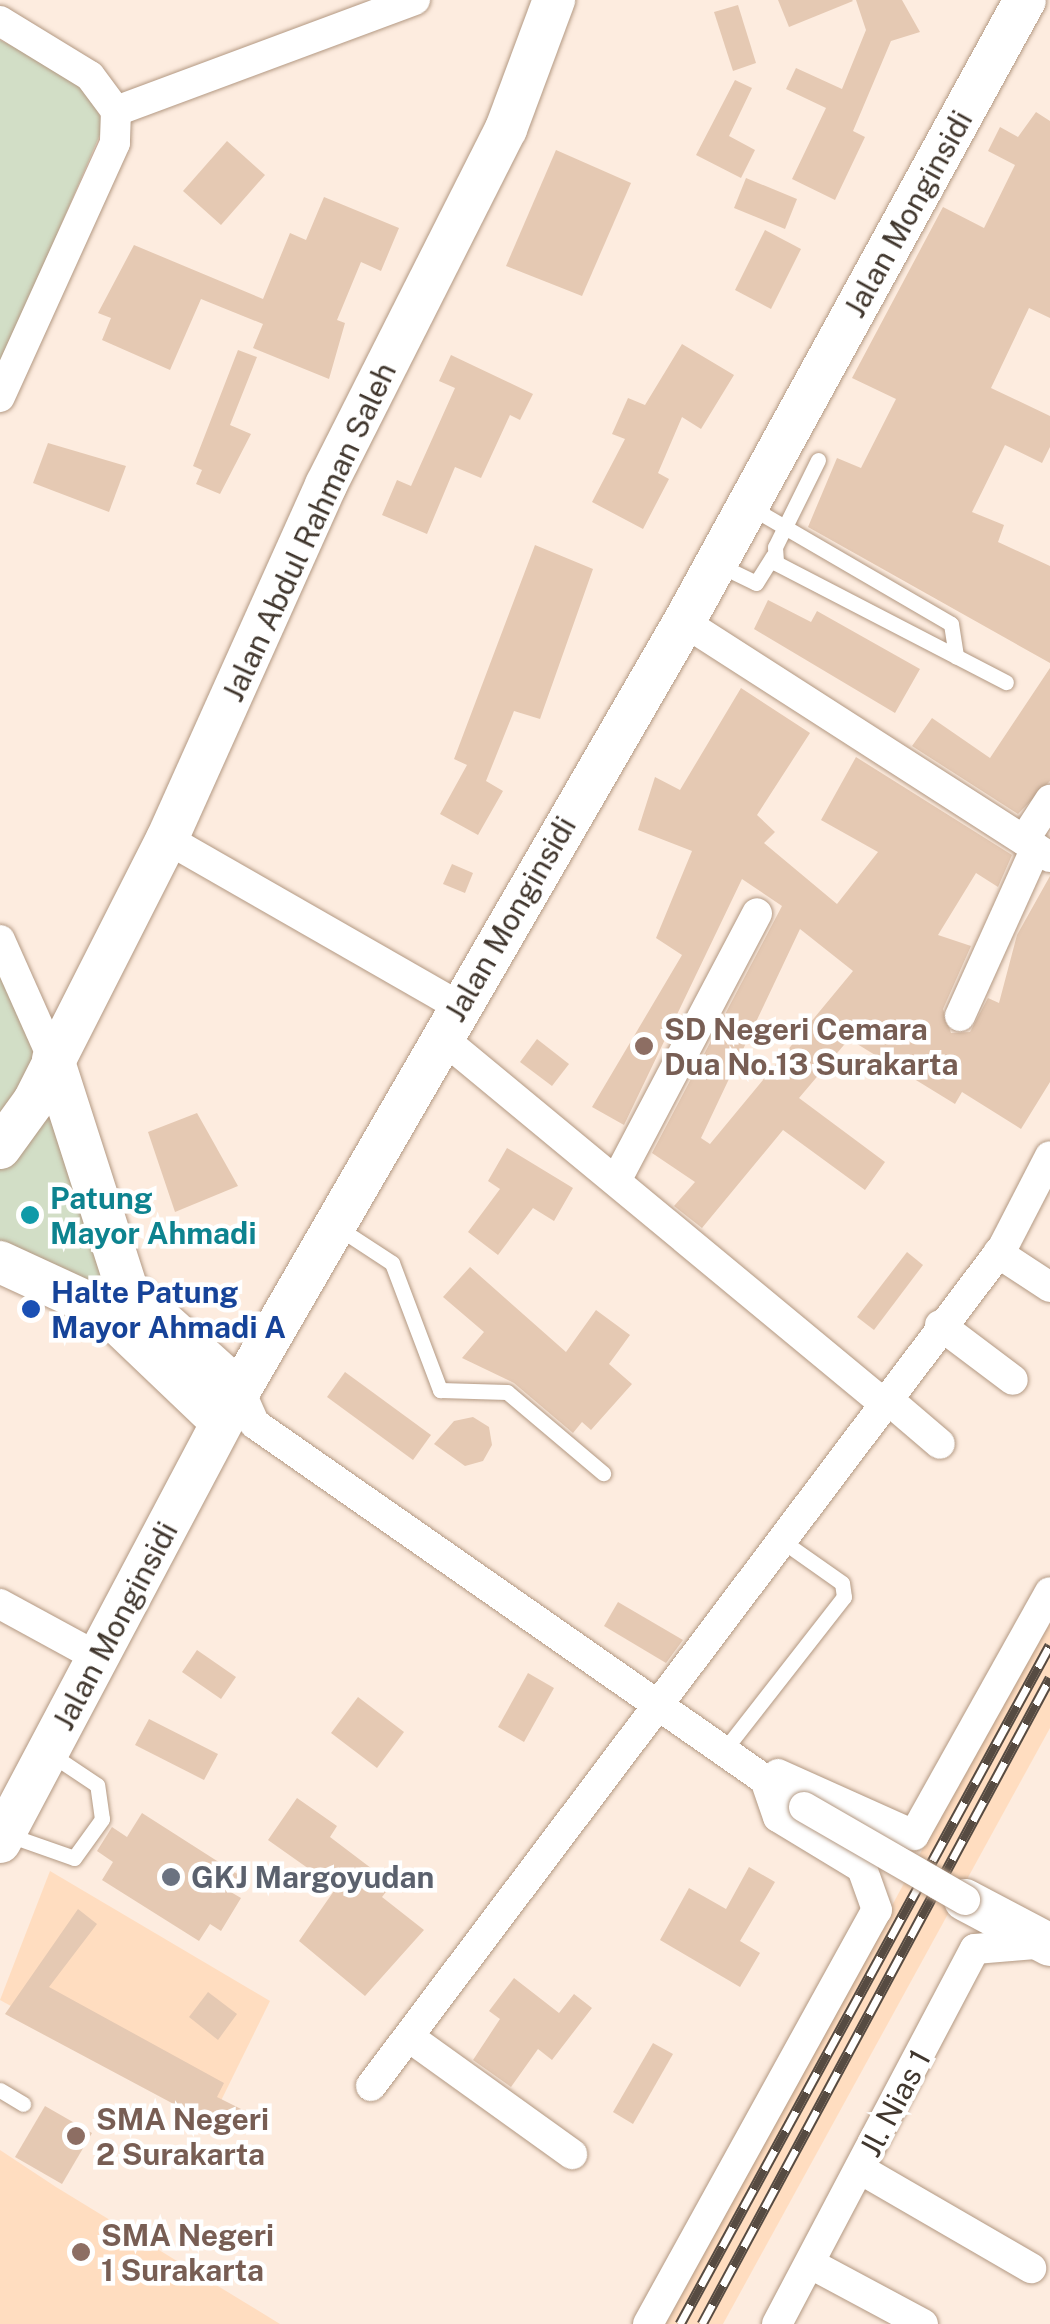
<!DOCTYPE html>
<style>
body{margin:0}
#map{position:relative;width:1050px;height:2324px;overflow:hidden;background:#fdecdf;font-family:"Public Sans",sans-serif}
div>[style]{position:absolute}
.built>*{inset:0;background:#ffddc0}
.green>*{inset:0;background:#d2dec6}
.building>*{inset:0;background:#e5c9b3}
.roads{filter:drop-shadow(0 0 2px #b39983) drop-shadow(0 0 2px #b39983)}
.service>*{height:15px;margin:-7.5px;padding:0 7.5px;transform-origin:7.5px;border-radius:7.5px;background:#fff}
.minor>*{height:30px;margin:-15px;padding:0 15px;transform-origin:15px;border-radius:15px;background:#fff}
.secondary>*{height:42px;margin:-21px;padding:0 21px;transform-origin:21px;border-radius:21px;background:#fff}
.rail>*{height:11px;margin-top:-5.5px;transform-origin:0;background:repeating-linear-gradient(90deg,#fff 0 22px,#564b42 0 44px);box-sizing:border-box;border-block:2px solid #564b42}
.bridges{filter:drop-shadow(0 0 2px #b39983) drop-shadow(0 0 2px #b39983)}
.minor-bridge>*{height:30px;margin:-15px;padding:0 15px;transform-origin:15px;border-radius:15px;background:#fff}
.dots>*{width:28px;height:28px;translate:-50% -50%;box-sizing:border-box;border:5px solid #fff;border-radius:50%}
span{translate:-50% -50%;white-space:nowrap;text-align:center;line-height:1.15;-webkit-text-stroke:9px #fff;paint-order:stroke}
.street-label{font-size:30px;color:#41372e}
.education-label{font-size:30px;color:#785e54;font-weight:700}
.left{translate:0 -50%;text-align:left}
.culture-label{font-size:30px;color:#0d838f;font-weight:700}
.transit-label{font-size:30px;color:#164399;font-weight:700}
.worship-label{font-size:30px;color:#5b616d;font-weight:700}
</style>
<div id="map">
<div class="built">
<div style="clip-path:polygon(1050px 1613px,1050px 1728px,723px 2324px,666px 2324px)"></div>
<div style="clip-path:polygon(50px 1871px,270px 2001px,213px 2117px,0 2000px)"></div>
<div style="clip-path:polygon(0 2150px,56px 2187px,280px 2324px,0 2324px)"></div>
</div>
<div class="green">
<div style="clip-path:polygon(0 40px,83px 81px,104px 125px,0 367px)"></div>
<div style="clip-path:polygon(0 976px,43px 1058px,0 1127px)"></div>
<div style="clip-path:polygon(52px 1070px,122px 1301px,0 1257px,0 1156px)"></div>
</div>
<div class="building">
<div style="clip-path:polygon(778px 0,852px 0,853px 1px,789px 27px)"></div>
<div style="clip-path:polygon(856px 0,902px 0,920px 32px,891px 41px,853px 131px,865px 137px,835px 200px,792px 179px,826px 108px,786px 89px,796px 68px,842px 89px,866px 30px)"></div>
<div style="clip-path:polygon(738px 5px,756px 63px,733px 71px,714px 12px)"></div>
<div style="clip-path:polygon(735px 80px,752px 88px,729px 136px,755px 150px,741px 178px,696px 155px)"></div>
<div style="clip-path:polygon(1036px 112px,1050px 121px,1050px 318px,1029px 308px,991px 388px,1050px 416px,1050px 447px,1042px 463px,1005px 445px,972px 512px,1004px 525px,998px 542px,1050px 566px,1050px 663px,808px 527px,837px 458px,861px 468px,896px 399px,852px 378px,943px 207px,984px 228px,1015px 165px,988px 151px,1000px 127px,1018px 137px)"></div>
<div style="clip-path:polygon(227px 141px,265px 175px,221px 225px,183px 191px)"></div>
<div style="clip-path:polygon(556px 150px,631px 183px,582px 296px,506px 266px)"></div>
<div style="clip-path:polygon(746px 178px,797px 199px,785px 229px,734px 208px)"></div>
<div style="clip-path:polygon(324px 197px,399px 228px,381px 271px,361px 262px,337px 320px,345px 323px,329px 379px,253px 348px,263px 324px,201px 299px,170px 370px,102px 340px,111px 318px,98px 313px,134px 245px,263px 299px,290px 233px,306px 240px)"></div>
<div style="clip-path:polygon(765px 230px,801px 249px,771px 309px,735px 290px)"></div>
<div style="clip-path:polygon(682px 344px,734px 375px,701px 429px,682px 417px,658px 473px,669px 479px,643px 529px,592px 502px,625px 439px,612px 434px,628px 398px,645px 405px)"></div>
<div style="clip-path:polygon(238px 350px,257px 357px,230px 425px,251px 434px,220px 494px,196px 484px,202px 470px,193px 466px)"></div>
<div style="clip-path:polygon(451px 355px,533px 394px,520px 420px,510px 415px,481px 478px,455px 467px,427px 534px,382px 515px,397px 480px,411px 486px,455px 388px,439px 381px)"></div>
<div style="clip-path:polygon(48px 443px,126px 466px,109px 512px,33px 483px)"></div>
<div style="clip-path:polygon(535px 545px,593px 569px,540px 719px,514px 711px,486px 781px,503px 791px,478px 835px,440px 814px,467px 765px,454px 759px)"></div>
<div style="clip-path:polygon(768px 600px,811px 622px,817px 611px,920px 669px,895px 713px,754px 629px)"></div>
<div style="clip-path:polygon(1050px 668px,1050px 781px,1018px 814px,912px 746px,932px 718px,990px 758px)"></div>
<div style="clip-path:polygon(evenodd,741px 688px,810px 733px,757px 815px,775px 832px,764px 843px,837px 904px,878px 852px,821px 820px,856px 757px,1012px 855px,998px 887px,976px 873px,938px 935px,971px 946px,943px 1009px,951px 1033px,970px 1032px,988px 998px,999px 1003px,1017px 935px,1050px 876px,1050px 1082px,1021px 1129px,962px 1092px,955px 1104px,849px 1039px,799px 1098px,885px 1162px,865px 1190px,783px 1130px,702px 1228px,674px 1206px,695px 1182px,652px 1153px,782px 906px,742px 879px,624px 1125px,592px 1107px,682px 955px,656px 938px,692px 851px,638px 830px,655px 777px,680px 790px,741px 688px,800px 929px,853px 971px,710px 1144px,701px 1138px,800px 929px)"></div>
<div style="clip-path:polygon(452px 864px,473px 873px,465px 893px,443px 884px)"></div>
<div style="clip-path:polygon(537px 1039px,569px 1064px,552px 1086px,520px 1062px)"></div>
<div style="clip-path:polygon(197px 1113px,238px 1186px,175px 1212px,148px 1132px)"></div>
<div style="clip-path:polygon(507px 1148px,573px 1188px,554px 1221px,533px 1208px,498px 1255px,468px 1232px,500px 1189px,488px 1181px)"></div>
<div style="clip-path:polygon(907px 1252px,923px 1265px,874px 1330px,857px 1317px)"></div>
<div style="clip-path:polygon(470px 1267px,566px 1352px,596px 1310px,630px 1335px,609px 1364px,632px 1384px,591px 1430px,582px 1422px,573px 1433px,514px 1383px,462px 1358px,484px 1332px,443px 1297px)"></div>
<div style="clip-path:polygon(345px 1372px,431px 1435px,413px 1460px,327px 1397px)"></div>
<div style="clip-path:polygon(473px 1417px,489px 1427px,492px 1445px,483px 1461px,465px 1466px,434px 1444px,454px 1421px)"></div>
<div style="clip-path:polygon(618px 1602px,683px 1640px,666px 1663px,604px 1626px)"></div>
<div style="clip-path:polygon(197px 1650px,236px 1677px,221px 1699px,182px 1672px)"></div>
<div style="clip-path:polygon(528px 1673px,554px 1688px,524px 1742px,498px 1727px)"></div>
<div style="clip-path:polygon(358px 1697px,404px 1732px,377px 1768px,331px 1733px)"></div>
<div style="clip-path:polygon(149px 1719px,218px 1754px,204px 1780px,135px 1745px)"></div>
<div style="clip-path:polygon(297px 1798px,337px 1826px,330px 1837px,392px 1884px,382px 1897px,424px 1930px,365px 1996px,299px 1941px,336px 1888px,268px 1840px)"></div>
<div style="clip-path:polygon(142px 1813px,239px 1875px,229px 1891px,241px 1898px,221px 1931px,210px 1924px,199px 1941px,102px 1880px,113px 1862px,97px 1851px,112px 1827px,127px 1837px)"></div>
<div style="clip-path:polygon(749px 1867px,775px 1882px,740px 1941px,760px 1953px,740px 1987px,660px 1940px,689px 1888px,726px 1909px)"></div>
<div style="clip-path:polygon(78px 1909px,97px 1924px,49px 1987px,224px 2083px,217px 2097px,241px 2109px,228px 2133px,5px 2014px)"></div>
<div style="clip-path:polygon(514px 1978px,559px 2013px,574px 1994px,592px 2008px,552px 2060px,538px 2049px,511px 2087px,473px 2060px,500px 2019px,489px 2011px)"></div>
<div style="clip-path:polygon(208px 1992px,237px 2014px,218px 2040px,189px 2017px)"></div>
<div style="clip-path:polygon(653px 2043px,673px 2054px,633px 2124px,613px 2112px)"></div>
<div style="clip-path:polygon(45px 2106px,92px 2133px,62px 2184px,15px 2157px)"></div>
</div>
<div class="roads">
<div class="service">
<div style="left:818px;top:460px;width:97px;rotate:116.3deg"></div>
<div style="left:775px;top:547px;width:16px;rotate:86deg"></div>
<div style="left:776px;top:563px;width:259px;rotate:27.4deg"></div>
<div style="left:752px;top:508px;width:230px;rotate:30.2deg"></div>
<div style="left:951px;top:624px;width:33px;rotate:81deg"></div>
<div style="left:717px;top:564px;width:43px;rotate:26deg"></div>
<div style="left:756px;top:583px;width:32px;rotate:-58deg"></div>
<div style="left:337px;top:1227px;width:66px;rotate:33.2deg"></div>
<div style="left:392px;top:1263px;width:136px;rotate:69.3deg"></div>
<div style="left:440px;top:1390px;width:67px;rotate:1.7deg"></div>
<div style="left:507px;top:1392px;width:126px;rotate:40.2deg"></div>
<div style="left:722px;top:1753px;width:198px;rotate:-52deg"></div>
<div style="left:844px;top:1597px;width:14px;rotate:-98deg"></div>
<div style="left:842px;top:1583px;width:75px;rotate:-144.8deg"></div>
<div style="left:6px;top:1834px;width:72px;rotate:19.4deg"></div>
<div style="left:74px;top:1858px;width:48px;rotate:-54.3deg"></div>
<div style="left:102px;top:1819px;width:34px;rotate:-98deg"></div>
<div style="left:97px;top:1785px;width:58px;rotate:-146.3deg"></div>
<div style="left:0;top:2090px;width:27px;rotate:31deg"></div>
</div>
<div class="minor">
<div style="left:0;top:21px;width:105px;rotate:31.4deg"></div>
<div style="left:90px;top:76px;width:44px;rotate:53.4deg"></div>
<div style="left:116px;top:111px;width:32px;rotate:92deg"></div>
<div style="left:115px;top:143px;width:279px;rotate:114.4deg"></div>
<div style="left:116px;top:111px;width:319px;rotate:-20.4deg"></div>
<div style="left:684px;top:622px;width:435px;rotate:32.7deg"></div>
<div style="left:167px;top:839px;width:336px;rotate:29.8deg"></div>
<div style="left:1024px;top:840px;width:48px;rotate:-57deg"></div>
<div style="left:0;top:940px;width:130px;rotate:66deg"></div>
<div style="left:960px;top:1016px;width:184px;rotate:-65.7deg"></div>
<div style="left:441px;top:1037px;width:572px;rotate:39.61deg"></div>
<div style="left:618px;top:1177px;width:298px;rotate:-62.2deg"></div>
<div style="left:998px;top:1253px;width:62px;rotate:33.2deg"></div>
<div style="left:940px;top:1325px;width:91px;rotate:37deg"></div>
<div style="left:240px;top:1391px;width:36px;rotate:66deg"></div>
<div style="left:255px;top:1424px;width:669px;rotate:34.9deg"></div>
<div style="left:885px;top:1397px;width:72px;rotate:40.5deg"></div>
<div style="left:0;top:1604px;width:113px;rotate:28.6deg"></div>
<div style="left:778px;top:1774px;width:149px;rotate:24.2deg"></div>
<div style="left:914px;top:1835px;width:278px;rotate:-60.8deg"></div>
<div style="left:409px;top:2037px;width:201px;rotate:35.7deg"></div>
<div style="left:371px;top:2086px;width:1050px;rotate:-53.01deg"></div>
<div style="left:1003px;top:1247px;width:102px;rotate:-62.7deg"></div>
<div style="left:860px;top:2169px;width:198px;rotate:30.1deg"></div>
<div style="left:811px;top:2264px;width:127px;rotate:28.2deg"></div>
<div style="left:648px;top:2324px;width:473px;rotate:-61.1deg"></div>
<div style="left:877px;top:1910px;width:45px;rotate:-109.7deg"></div>
<div style="left:862px;top:1868px;width:98px;rotate:-148.7deg"></div>
<div style="left:778px;top:1817px;width:37px;rotate:-109deg"></div>
<div style="left:777px;top:2324px;width:424px;rotate:-62.2deg"></div>
<div style="left:975px;top:1949px;width:60px;rotate:-4.8deg"></div>
</div>
<div class="secondary">
<div style="left:53px;top:1059px;width:242px;rotate:72.2deg"></div>
<div style="left:127px;top:1289px;width:152px;rotate:42.1deg"></div>
<div style="left:0;top:1148px;width:58px;rotate:-54.1deg"></div>
<div style="left:34px;top:1101px;width:294px;rotate:-63.1deg"></div>
<div style="left:167px;top:839px;width:388px;rotate:-65.8deg"></div>
<div style="left:326px;top:485px;width:399px;rotate:-63.2deg"></div>
<div style="left:506px;top:129px;width:138px;rotate:-69.6deg"></div>
<div style="left:0;top:1262px;width:115px;rotate:24.8deg"></div>
<div style="left:104px;top:1310px;width:162px;rotate:43.7deg"></div>
<div style="left:0;top:1842px;width:492px;rotate:-62.1deg"></div>
<div style="left:230px;top:1407px;width:907px;rotate:-59.96deg"></div>
<div style="left:684px;top:622px;width:709px;rotate:-61.27deg"></div>
<div style="left:965px;top:1900px;width:96px;rotate:27.9deg"></div>
</div>
</div>
<div class="rail">
<div style="left:680px;top:2324px;width:773px;rotate:-61.41deg"></div>
<div style="left:702px;top:2324px;width:734px;rotate:-61.69deg"></div>
</div>
<div class="bridges">
<div class="minor-bridge">
<div style="left:804px;top:1807px;width:186px;rotate:30deg"></div>
</div>
</div>
<div class="dots">
<div style="left:644px;top:1046px;background:#8d6e63"></div>
<div style="left:30px;top:1215px;background:#0f9aa8"></div>
<div style="left:31px;top:1309px;background:#1a4fb4"></div>
<div style="left:171px;top:1877px;background:#6b7280"></div>
<div style="left:76px;top:2136px;background:#8d6e63"></div>
<div style="left:81px;top:2252px;background:#8d6e63"></div>
</div>
<div class="street-label">
<span style="left:908px;top:214px;rotate:-61deg">Jalan Monginsidi</span>
<span style="left:309px;top:532px;rotate:-65deg">Jalan Abdul Rahman Saleh</span>
<span style="left:510px;top:919px;rotate:-60deg">Jalan Monginsidi</span>
<span style="left:115px;top:1626px;rotate:-62deg">Jalan Monginsidi</span>
<span style="left:895px;top:2103px;rotate:-62deg">Jl. Nias 1</span>
</div>
<div class="education-label">
<span class="left" style="left:664px;top:1046px">SD Negeri Cemara<br>Dua No.13 Surakarta</span>
<span class="left" style="left:96px;top:2136px">SMA Negeri<br>2 Surakarta</span>
<span class="left" style="left:101px;top:2252px">SMA Negeri<br>1 Surakarta</span>
</div>
<div class="culture-label">
<span class="left" style="left:50px;top:1215px">Patung<br>Mayor Ahmadi</span>
</div>
<div class="transit-label">
<span class="left" style="left:51px;top:1309px">Halte Patung<br>Mayor Ahmadi A</span>
</div>
<div class="worship-label">
<span class="left" style="left:191px;top:1877px">GKJ Margoyudan</span>
</div>
</div>
